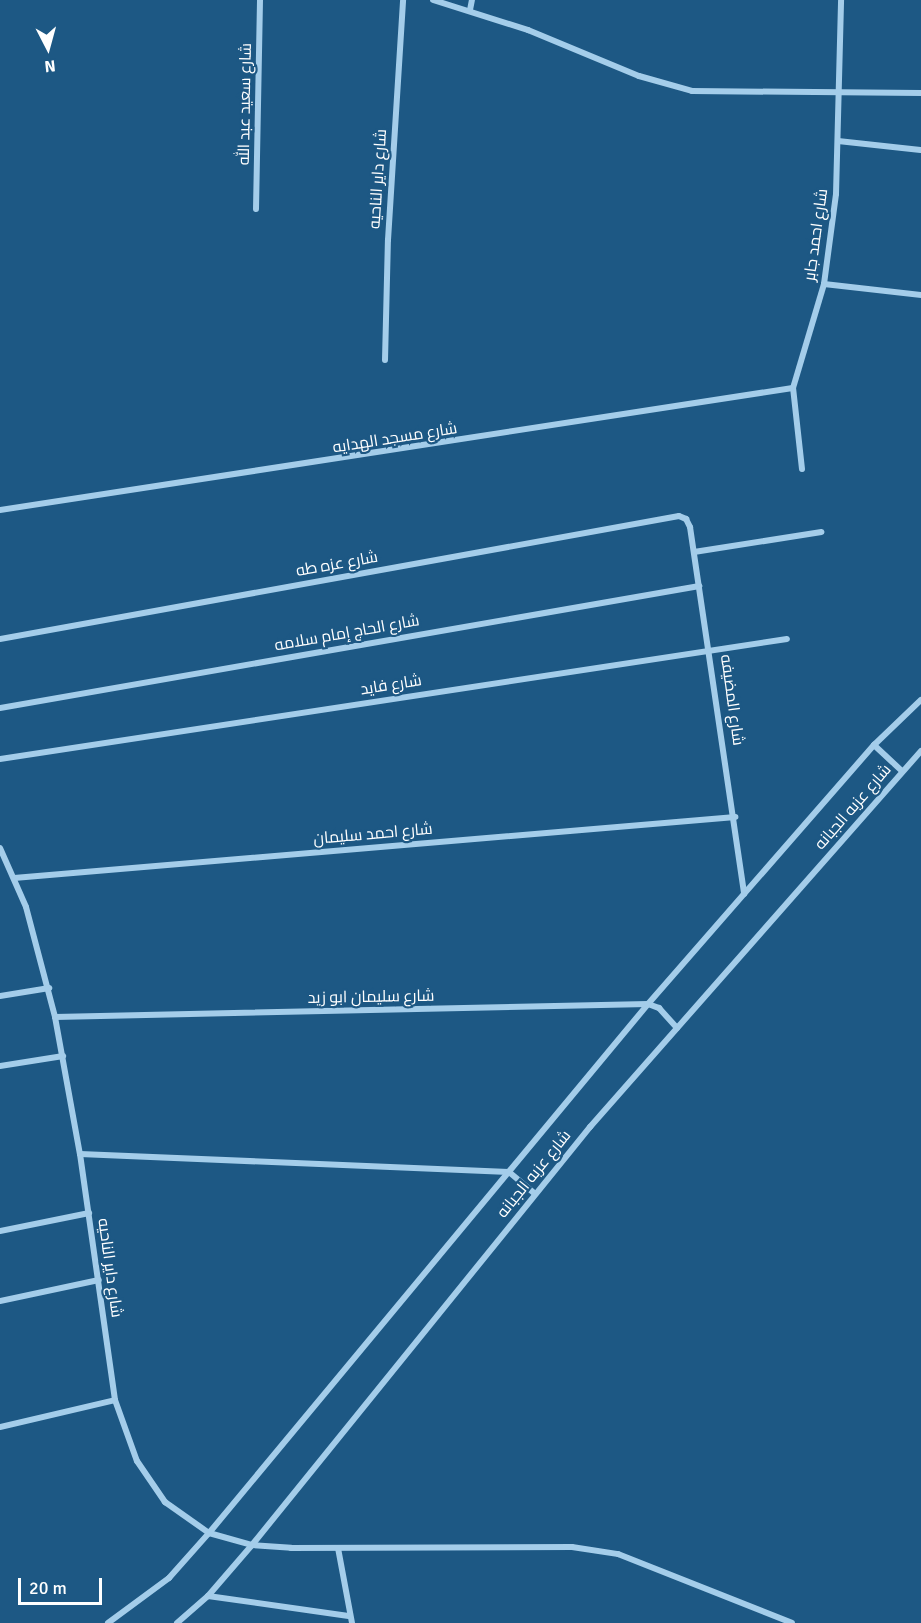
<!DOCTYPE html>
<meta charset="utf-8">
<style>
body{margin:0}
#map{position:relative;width:921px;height:1623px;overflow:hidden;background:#1d5884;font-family:Signika,Cairo,sans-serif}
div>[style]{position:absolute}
.minor>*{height:6px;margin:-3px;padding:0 3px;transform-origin:3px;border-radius:3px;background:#a4cdea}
span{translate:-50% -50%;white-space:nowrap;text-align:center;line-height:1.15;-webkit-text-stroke:4.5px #1d5884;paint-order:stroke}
.street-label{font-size:16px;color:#fff}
.north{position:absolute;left:18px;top:18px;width:60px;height:60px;-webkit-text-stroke:4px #1d5884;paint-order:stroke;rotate:174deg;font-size:16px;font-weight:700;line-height:24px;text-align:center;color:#fff}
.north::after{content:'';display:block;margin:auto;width:21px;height:27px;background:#fff;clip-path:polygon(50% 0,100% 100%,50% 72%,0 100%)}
.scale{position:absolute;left:18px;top:1578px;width:84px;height:27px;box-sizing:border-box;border:3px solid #fff;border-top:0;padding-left:8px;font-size:18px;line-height:21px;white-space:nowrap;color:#fff;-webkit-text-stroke:4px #1d5884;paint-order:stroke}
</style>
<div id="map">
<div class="minor">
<div style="left:433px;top:0;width:100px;rotate:17.5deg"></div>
<div style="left:528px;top:30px;width:120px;rotate:22.5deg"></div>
<div style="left:639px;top:76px;width:55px;rotate:15.8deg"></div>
<div style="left:692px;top:91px;width:229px;rotate:0.5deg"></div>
<div style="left:470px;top:10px;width:10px;rotate:-79deg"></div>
<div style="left:838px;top:141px;width:83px;rotate:6.2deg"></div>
<div style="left:256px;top:209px;width:209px;rotate:-88.9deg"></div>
<div style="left:824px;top:284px;width:98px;rotate:6.5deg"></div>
<div style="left:385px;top:360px;width:120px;rotate:-88.6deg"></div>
<div style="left:388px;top:240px;width:240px;rotate:-86.4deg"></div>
<div style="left:802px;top:469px;width:81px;rotate:-96.3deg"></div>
<div style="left:793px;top:388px;width:109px;rotate:-73.4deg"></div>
<div style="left:824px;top:284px;width:91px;rotate:-82.4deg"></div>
<div style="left:836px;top:194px;width:194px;rotate:-88.5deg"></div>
<div style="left:0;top:510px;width:802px;rotate:-8.75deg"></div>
<div style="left:694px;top:552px;width:129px;rotate:-8.9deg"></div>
<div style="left:0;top:639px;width:690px;rotate:-10.27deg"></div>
<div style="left:679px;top:516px;width:8px;rotate:23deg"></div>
<div style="left:686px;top:519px;width:9px;rotate:63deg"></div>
<div style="left:690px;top:527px;width:371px;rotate:81.6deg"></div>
<div style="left:0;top:708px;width:710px;rotate:-9.9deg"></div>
<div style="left:874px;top:745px;width:38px;rotate:43deg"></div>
<div style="left:0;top:759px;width:796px;rotate:-8.67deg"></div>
<div style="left:0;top:848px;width:64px;rotate:66.2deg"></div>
<div style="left:26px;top:907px;width:114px;rotate:75.2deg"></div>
<div style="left:55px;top:1017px;width:139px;rotate:79.7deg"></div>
<div style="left:80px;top:1154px;width:248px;rotate:81.9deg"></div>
<div style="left:115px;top:1400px;width:65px;rotate:70.2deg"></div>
<div style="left:137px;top:1461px;width:50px;rotate:55.7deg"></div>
<div style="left:165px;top:1502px;width:54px;rotate:35.2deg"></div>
<div style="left:209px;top:1533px;width:45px;rotate:15.6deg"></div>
<div style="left:252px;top:1545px;width:39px;rotate:4deg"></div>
<div style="left:291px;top:1548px;width:281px;rotate:-0.2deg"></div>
<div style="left:572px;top:1547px;width:47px;rotate:8.7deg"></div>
<div style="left:618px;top:1554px;width:187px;rotate:21.6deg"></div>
<div style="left:14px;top:878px;width:724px;rotate:-4.84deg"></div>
<div style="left:0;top:996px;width:50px;rotate:-9.3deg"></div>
<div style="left:55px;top:1017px;width:593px;rotate:-1.26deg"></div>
<div style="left:648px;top:1004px;width:12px;rotate:20deg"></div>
<div style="left:659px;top:1008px;width:27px;rotate:48deg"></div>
<div style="left:0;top:1066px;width:64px;rotate:-9deg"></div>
<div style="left:80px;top:1154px;width:429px;rotate:2.4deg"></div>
<div style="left:509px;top:1172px;width:34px;rotate:40deg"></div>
<div style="left:0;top:1231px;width:91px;rotate:-11.4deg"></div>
<div style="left:0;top:1301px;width:101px;rotate:-12deg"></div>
<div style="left:0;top:1427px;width:118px;rotate:-13.2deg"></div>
<div style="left:338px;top:1548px;width:76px;rotate:79.4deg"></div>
<div style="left:208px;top:1596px;width:142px;rotate:8.1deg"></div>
<div style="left:108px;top:1623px;width:76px;rotate:-36.4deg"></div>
<div style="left:169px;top:1578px;width:60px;rotate:-48.4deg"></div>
<div style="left:209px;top:1533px;width:687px;rotate:-50.31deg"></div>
<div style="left:648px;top:1004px;width:344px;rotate:-48.9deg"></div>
<div style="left:874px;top:745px;width:65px;rotate:-43.8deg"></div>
<div style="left:177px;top:1623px;width:41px;rotate:-41.1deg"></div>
<div style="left:208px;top:1596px;width:67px;rotate:-49.2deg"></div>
<div style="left:252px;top:1545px;width:538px;rotate:-51.04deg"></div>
<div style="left:590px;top:1127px;width:501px;rotate:-48.64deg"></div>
</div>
<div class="street-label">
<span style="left:245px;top:104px;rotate:-89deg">شارع سعيد عبد الله</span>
<span style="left:378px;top:179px;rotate:-86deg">شارع داير الناحيه</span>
<span style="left:816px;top:235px;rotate:-82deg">شارع احمد جابر</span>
<span style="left:395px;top:438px;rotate:-9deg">شارع مسجد الهدايه</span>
<span style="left:337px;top:564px;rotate:-10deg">شارع عزه طه</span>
<span style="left:347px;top:633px;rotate:-10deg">شارع الحاج إمام سلامه</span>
<span style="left:391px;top:685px;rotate:-9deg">شارع فايد</span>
<span style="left:732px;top:700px;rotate:82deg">شارع المضيفه</span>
<span style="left:853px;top:807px;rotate:-49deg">شارع عزبه الجبانه</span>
<span style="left:373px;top:834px;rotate:-5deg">شارع احمد سليمان</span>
<span style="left:371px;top:997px;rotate:-1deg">شارع سليمان ابو زيد</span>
<span style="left:534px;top:1174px;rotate:-51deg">شارع عزبه الجبانه</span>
<span style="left:110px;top:1268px;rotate:82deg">شارع داير الناحيه</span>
</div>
<div class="north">N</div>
<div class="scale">20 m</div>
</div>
